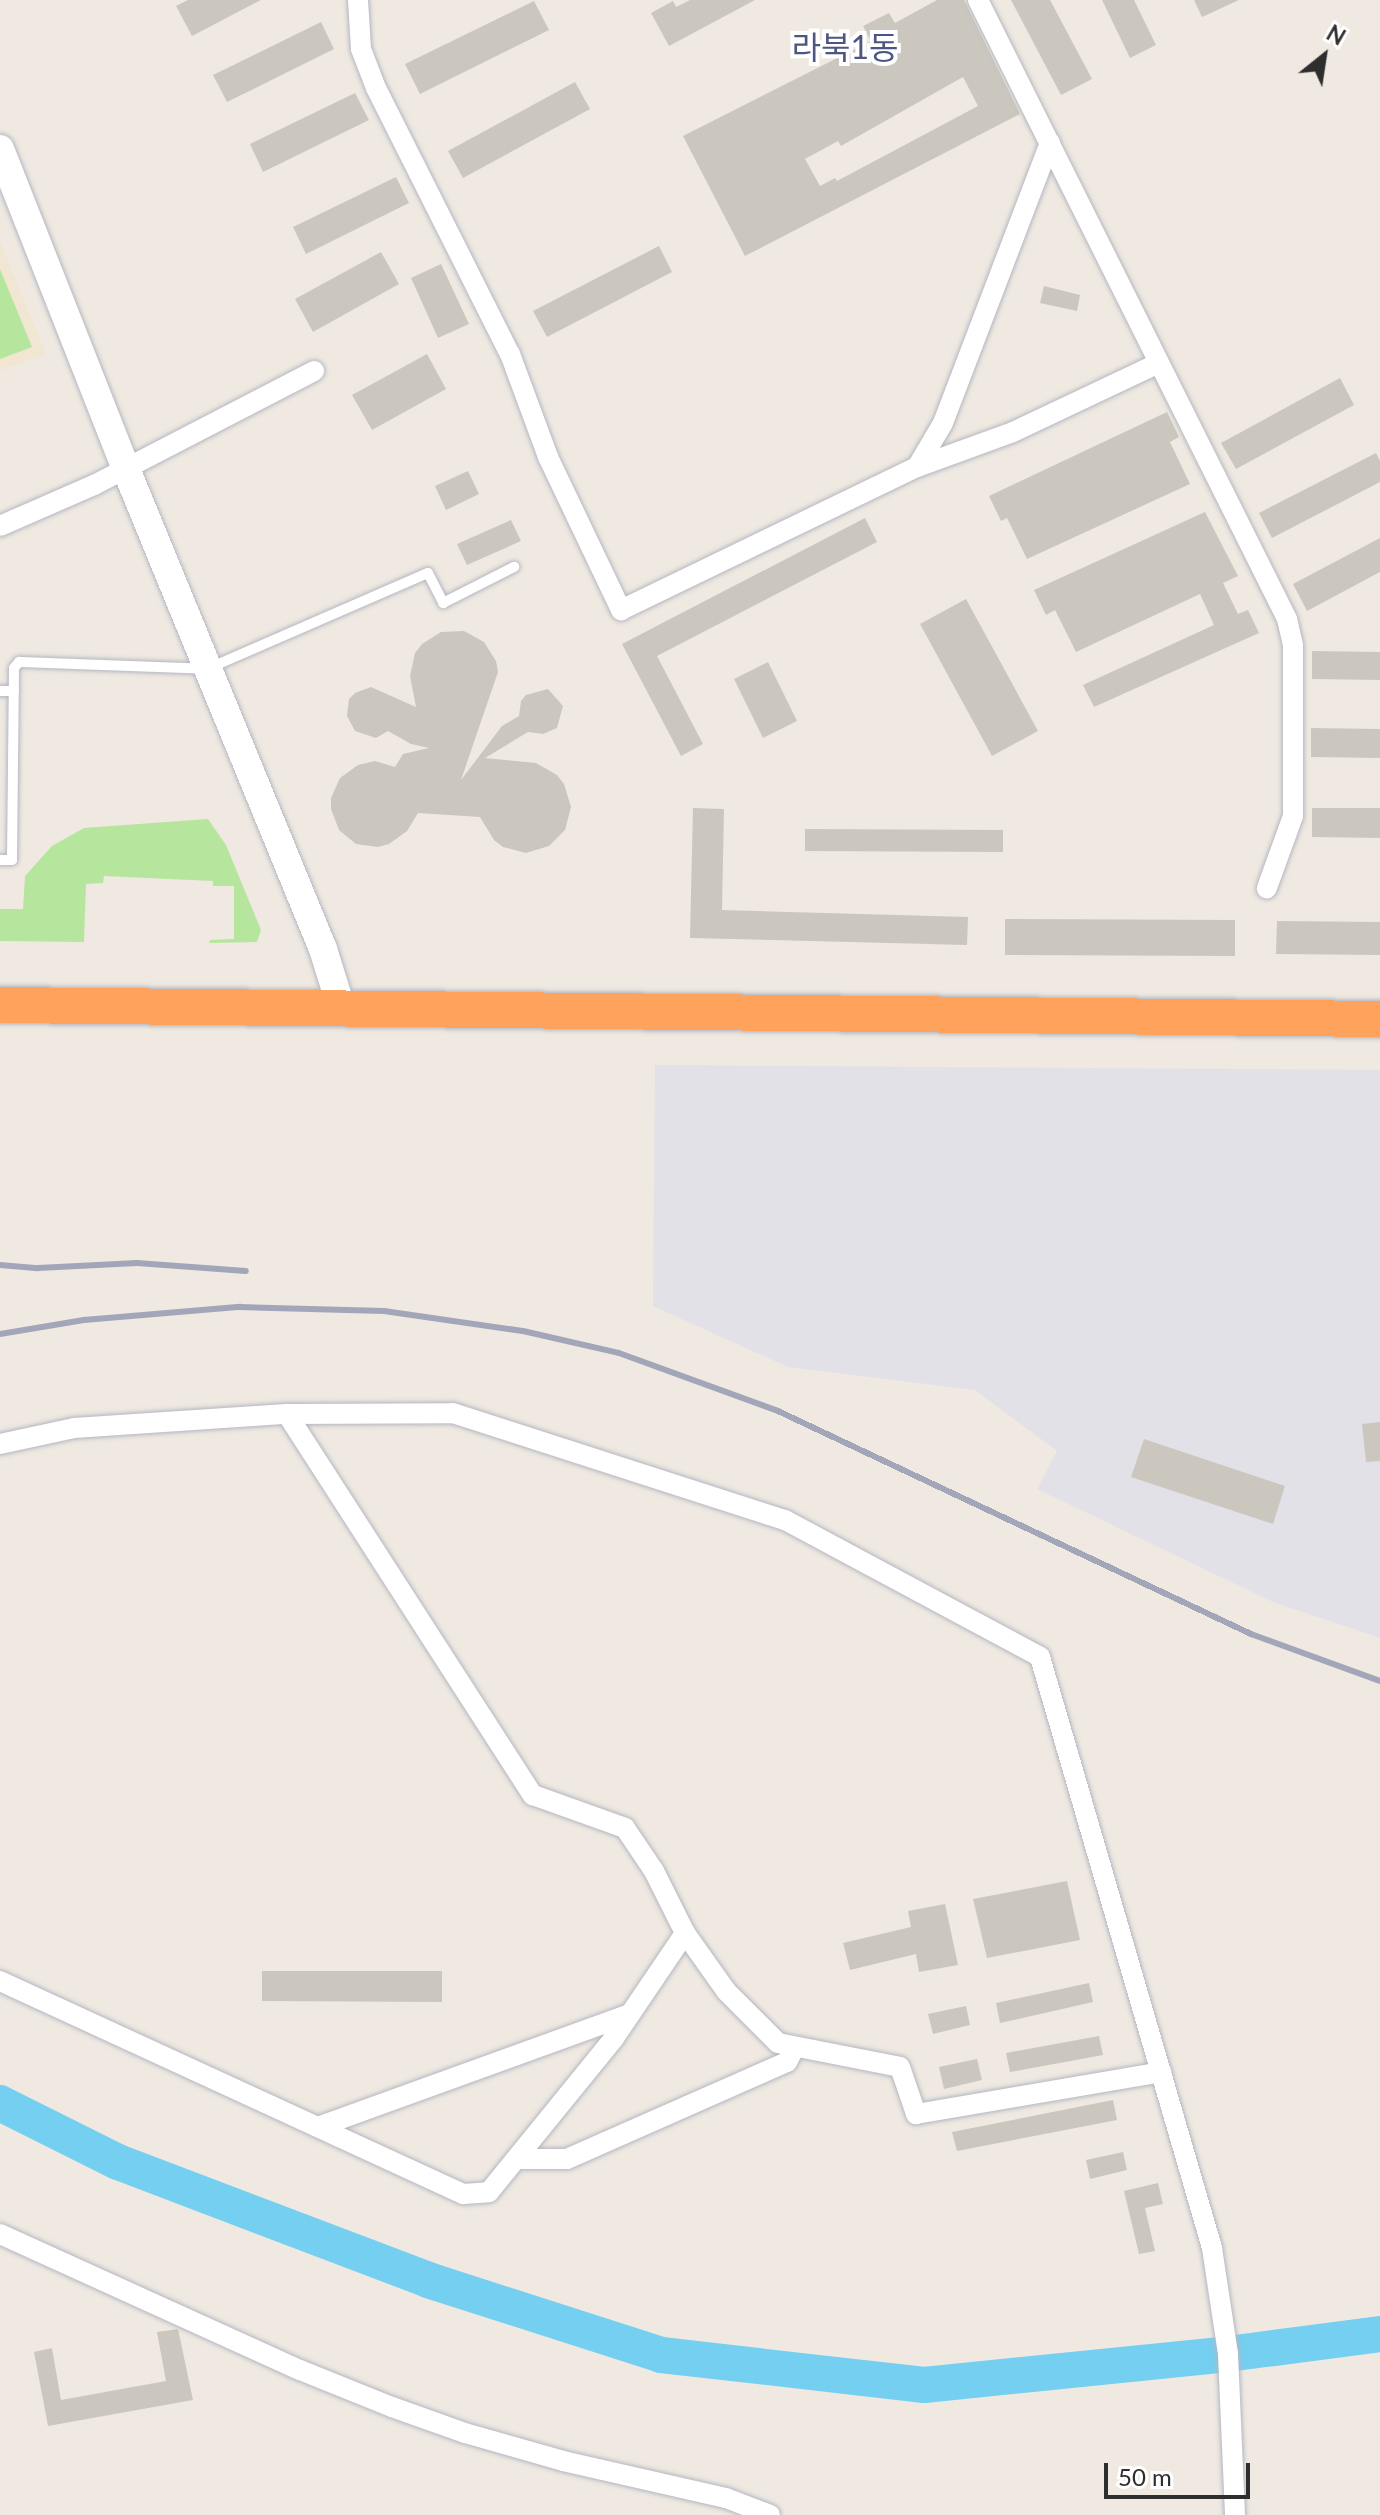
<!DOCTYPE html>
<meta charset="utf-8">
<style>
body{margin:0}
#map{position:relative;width:1380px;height:2515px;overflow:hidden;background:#efe9e1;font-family:Lato,"Noto Sans KR",sans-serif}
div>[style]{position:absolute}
.industrial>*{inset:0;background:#e3e1e8}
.education>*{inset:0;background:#f0e6d1}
.green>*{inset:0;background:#b6e59e}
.river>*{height:36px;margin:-18px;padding:0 18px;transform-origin:18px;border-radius:18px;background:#75cff0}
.building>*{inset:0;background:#cbc7bf}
.roads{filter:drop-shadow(0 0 2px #b4b7c1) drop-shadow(0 0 2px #b4b7c1)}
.lane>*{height:10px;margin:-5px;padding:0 5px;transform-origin:5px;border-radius:5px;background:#fff}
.street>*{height:20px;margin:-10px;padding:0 10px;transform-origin:10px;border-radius:10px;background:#fff}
.secondary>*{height:28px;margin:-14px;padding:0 14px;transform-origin:14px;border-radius:14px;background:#fff}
.highway>*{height:36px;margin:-18px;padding:0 18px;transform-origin:18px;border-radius:18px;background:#ffa35c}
.rail>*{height:6px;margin:-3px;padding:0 3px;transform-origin:3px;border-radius:3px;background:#a3a6b8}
span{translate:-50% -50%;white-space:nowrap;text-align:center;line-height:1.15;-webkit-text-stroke:8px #fff;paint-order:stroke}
.quarter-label{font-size:32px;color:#4d5680}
.north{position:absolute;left:1284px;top:16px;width:80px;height:80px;-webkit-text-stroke:6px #fff;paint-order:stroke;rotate:30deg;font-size:22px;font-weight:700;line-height:32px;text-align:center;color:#2e2e2e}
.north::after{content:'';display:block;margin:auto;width:28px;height:36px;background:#2e2e2e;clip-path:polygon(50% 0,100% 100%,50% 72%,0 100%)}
.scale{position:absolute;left:1104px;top:2463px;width:146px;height:36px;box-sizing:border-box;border:4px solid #2e2e2e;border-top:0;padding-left:10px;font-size:24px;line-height:28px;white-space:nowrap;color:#2e2e2e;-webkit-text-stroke:6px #fff;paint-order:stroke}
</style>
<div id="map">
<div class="industrial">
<div style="clip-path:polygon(655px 1065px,1380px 1070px,1380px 1638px,1275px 1603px,1037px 1489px,1057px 1451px,975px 1390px,788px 1367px,653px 1306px)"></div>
</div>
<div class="education">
<div style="clip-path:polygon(0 242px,46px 354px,0 370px)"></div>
</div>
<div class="green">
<div style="clip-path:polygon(0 269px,32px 347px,0 359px)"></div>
<div style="clip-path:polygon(208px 819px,226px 845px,261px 930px,257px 942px,209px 943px,210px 940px,234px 939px,234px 886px,213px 886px,213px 881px,104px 876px,103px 883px,86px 884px,84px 942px,0 941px,0 909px,23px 909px,25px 876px,52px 846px,84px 828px)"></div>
</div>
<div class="river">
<div style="left:0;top:2103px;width:132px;rotate:26.6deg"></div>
<div style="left:118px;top:2162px;width:332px;rotate:20.8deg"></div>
<div style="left:428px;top:2280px;width:245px;rotate:17.8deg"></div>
<div style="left:661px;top:2355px;width:265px;rotate:6.5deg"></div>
<div style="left:924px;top:2385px;width:306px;rotate:-5.8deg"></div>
<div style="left:1228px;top:2354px;width:153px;rotate:-7.5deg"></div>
</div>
<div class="building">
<div style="clip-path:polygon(188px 0,261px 0,192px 36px,176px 6px)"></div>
<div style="clip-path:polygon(690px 0,755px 0,669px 46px,651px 13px,673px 1px,676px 7px)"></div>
<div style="clip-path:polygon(evenodd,937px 0,964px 0,1020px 114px,745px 256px,683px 136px,871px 41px,863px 26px,889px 13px,895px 23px,937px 0,963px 77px,978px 106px,837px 181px,835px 178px,820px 186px,805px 159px,838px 141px,841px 146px,963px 77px)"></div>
<div style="clip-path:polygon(1011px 0,1050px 0,1092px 79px,1061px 95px)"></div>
<div style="clip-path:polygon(1102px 0,1134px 0,1156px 45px,1130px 58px)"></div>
<div style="clip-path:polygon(1194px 0,1239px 0,1202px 17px)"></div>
<div style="clip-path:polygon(534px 1px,549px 30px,420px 94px,405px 64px)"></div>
<div style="clip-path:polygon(321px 22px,334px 49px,227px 102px,213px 75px)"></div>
<div style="clip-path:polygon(575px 82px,590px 109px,463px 178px,448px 151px)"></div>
<div style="clip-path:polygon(355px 93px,369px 120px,263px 172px,250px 144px)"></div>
<div style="clip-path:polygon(396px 177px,409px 203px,306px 254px,293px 227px)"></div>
<div style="clip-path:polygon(659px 246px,672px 272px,547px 337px,533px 311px)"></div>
<div style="clip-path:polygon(381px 252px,399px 284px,313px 332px,295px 299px)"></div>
<div style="clip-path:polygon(441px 264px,469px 324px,438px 338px,411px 278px)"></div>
<div style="clip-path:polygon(1044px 286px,1080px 295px,1077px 311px,1040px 303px)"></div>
<div style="clip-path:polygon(427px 354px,446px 389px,372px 430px,352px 395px)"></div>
<div style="clip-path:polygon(1340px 378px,1354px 405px,1236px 469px,1221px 443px)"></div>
<div style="clip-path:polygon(1167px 412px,1179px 437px,1170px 442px,1190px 484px,1027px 559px,1007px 518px,1001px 521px,989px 496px)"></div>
<div style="clip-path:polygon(1376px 453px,1380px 461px,1380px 482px,1272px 538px,1259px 513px)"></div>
<div style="clip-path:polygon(468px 471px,479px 494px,446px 510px,435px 486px)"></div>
<div style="clip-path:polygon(1205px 512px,1238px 576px,1223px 583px,1238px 614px,1248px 610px,1259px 633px,1094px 707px,1083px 685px,1214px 625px,1200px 594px,1076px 652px,1055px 610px,1046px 615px,1034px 590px)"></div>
<div style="clip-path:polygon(865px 518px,877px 542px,657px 656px,703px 744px,681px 756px,622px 644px)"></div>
<div style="clip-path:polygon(511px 520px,521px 541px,467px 565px,457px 544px)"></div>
<div style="clip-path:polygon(1380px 538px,1380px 572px,1307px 611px,1293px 584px)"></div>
<div style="clip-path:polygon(966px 599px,1038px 731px,992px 756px,920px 624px)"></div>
<div style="clip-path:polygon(464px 631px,484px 642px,496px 661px,498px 672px,461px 780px,502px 726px,519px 716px,521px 701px,526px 695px,548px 689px,563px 706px,557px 728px,543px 734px,528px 732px,485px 758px,536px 763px,557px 775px,564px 784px,571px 807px,565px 830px,549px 846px,526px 853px,503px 847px,494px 840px,480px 817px,418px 813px,407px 831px,389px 844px,378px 847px,356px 844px,339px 830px,331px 809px,331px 798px,340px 778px,358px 765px,375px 761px,395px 767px,403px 754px,429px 748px,411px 744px,388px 731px,376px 738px,355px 731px,347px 716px,349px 699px,355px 693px,371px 687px,416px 707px,410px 676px,415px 653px,422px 644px,441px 632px)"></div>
<div style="clip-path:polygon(1312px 651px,1380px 652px,1380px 680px,1312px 679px)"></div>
<div style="clip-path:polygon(768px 662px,797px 721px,763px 738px,734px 679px)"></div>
<div style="clip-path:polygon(1311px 728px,1380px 729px,1380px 758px,1311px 757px)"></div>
<div style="clip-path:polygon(693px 808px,724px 809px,722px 910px,968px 917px,967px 945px,690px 938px)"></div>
<div style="clip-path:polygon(1312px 808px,1380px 808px,1380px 838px,1312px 837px)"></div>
<div style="clip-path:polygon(805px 829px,1003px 830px,1003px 852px,805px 851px)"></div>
<div style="clip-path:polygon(1005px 919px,1235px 920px,1235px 956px,1005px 955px)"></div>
<div style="clip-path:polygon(1277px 921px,1380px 922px,1380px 955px,1276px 954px)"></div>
<div style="clip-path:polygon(1380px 1422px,1380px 1461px,1366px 1462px,1362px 1424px)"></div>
<div style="clip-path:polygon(1144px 1439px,1285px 1486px,1273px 1524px,1131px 1477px)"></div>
<div style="clip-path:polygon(1067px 1881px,1080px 1940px,987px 1958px,973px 1899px)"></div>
<div style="clip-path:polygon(945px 1904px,958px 1965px,919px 1972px,916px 1954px,850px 1970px,843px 1943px,911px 1927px,908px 1911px)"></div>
<div style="clip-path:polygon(262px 1971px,442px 1971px,442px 2002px,262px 2001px)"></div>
<div style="clip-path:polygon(1089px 1983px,1093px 2002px,1000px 2023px,996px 2003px)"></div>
<div style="clip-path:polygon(966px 2006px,970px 2025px,933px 2034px,928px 2014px)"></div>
<div style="clip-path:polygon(1099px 2036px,1103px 2055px,1010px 2072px,1006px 2053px)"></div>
<div style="clip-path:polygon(977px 2059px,982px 2080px,944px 2089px,939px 2067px)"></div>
<div style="clip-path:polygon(1113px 2100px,1117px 2120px,957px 2151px,952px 2132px)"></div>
<div style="clip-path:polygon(1123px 2152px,1127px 2170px,1090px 2179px,1086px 2160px)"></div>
<div style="clip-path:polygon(1158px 2183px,1163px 2204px,1145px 2208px,1155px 2251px,1139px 2254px,1124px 2191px)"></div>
<div style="clip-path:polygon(178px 2329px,193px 2400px,48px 2426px,34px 2352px,52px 2348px,61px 2400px,166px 2381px,157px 2332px)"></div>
</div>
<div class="roads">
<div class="lane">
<div style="left:0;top:691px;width:14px"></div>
<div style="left:0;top:860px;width:12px"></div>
<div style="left:12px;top:860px;width:192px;rotate:-89.4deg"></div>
<div style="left:14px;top:668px;width:8px;rotate:-50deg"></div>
<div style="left:19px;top:662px;width:188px;rotate:2.1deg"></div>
<div style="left:207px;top:669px;width:241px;rotate:-23.5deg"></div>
<div style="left:428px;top:573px;width:34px;rotate:63deg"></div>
<div style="left:443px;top:603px;width:80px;rotate:-26.9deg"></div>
</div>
<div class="street">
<div style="left:358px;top:0;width:49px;rotate:86.5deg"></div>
<div style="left:361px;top:49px;width:42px;rotate:69deg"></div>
<div style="left:376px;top:88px;width:298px;rotate:63.3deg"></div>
<div style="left:510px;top:354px;width:110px;rotate:69.7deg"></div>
<div style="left:548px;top:457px;width:170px;rotate:64.5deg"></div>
<div style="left:621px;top:610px;width:329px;rotate:-25.8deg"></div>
<div style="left:917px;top:467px;width:102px;rotate:-20deg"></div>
<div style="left:1013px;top:432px;width:159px;rotate:-25.3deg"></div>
<div style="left:978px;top:0;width:692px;rotate:63.47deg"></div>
<div style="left:1287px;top:619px;width:27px;rotate:77deg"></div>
<div style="left:1293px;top:645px;width:171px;rotate:90deg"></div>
<div style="left:1293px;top:816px;width:77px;rotate:109.9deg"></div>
<div style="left:917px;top:467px;width:51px;rotate:-59.4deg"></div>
<div style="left:943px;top:423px;width:300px;rotate:-69.1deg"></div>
<div style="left:0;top:526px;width:103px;rotate:-23.6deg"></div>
<div style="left:94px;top:485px;width:248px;rotate:-27.4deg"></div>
<div style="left:287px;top:1414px;width:454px;rotate:57.2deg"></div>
<div style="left:533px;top:1795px;width:98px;rotate:19.7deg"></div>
<div style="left:625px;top:1828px;width:52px;rotate:56deg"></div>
<div style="left:654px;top:1871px;width:69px;rotate:63.4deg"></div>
<div style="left:685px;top:1933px;width:72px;rotate:54.6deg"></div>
<div style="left:727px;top:1992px;width:72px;rotate:45deg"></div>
<div style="left:778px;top:2043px;width:124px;rotate:11.1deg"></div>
<div style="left:900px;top:2067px;width:50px;rotate:71.2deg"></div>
<div style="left:916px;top:2114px;width:249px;rotate:-9.7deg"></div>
<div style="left:0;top:1444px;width:76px;rotate:-12.2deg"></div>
<div style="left:74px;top:1428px;width:213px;rotate:-3.8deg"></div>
<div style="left:287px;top:1414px;width:166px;rotate:-0.3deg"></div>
<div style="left:453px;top:1413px;width:349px;rotate:17.9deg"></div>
<div style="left:785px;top:1520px;width:289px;rotate:28.2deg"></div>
<div style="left:1040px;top:1657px;width:616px;rotate:73.77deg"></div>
<div style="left:1212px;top:2248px;width:107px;rotate:81.4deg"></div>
<div style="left:1228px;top:2354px;width:161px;rotate:87.5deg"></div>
<div style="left:0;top:1981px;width:510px;rotate:24.7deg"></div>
<div style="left:463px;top:2194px;width:26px;rotate:-4deg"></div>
<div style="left:489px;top:2192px;width:198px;rotate:-50.9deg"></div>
<div style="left:614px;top:2038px;width:127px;rotate:-55.9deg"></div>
<div style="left:318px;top:2127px;width:332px;rotate:-19.9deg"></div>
<div style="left:517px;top:2159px;width:50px"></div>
<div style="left:567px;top:2159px;width:240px;rotate:-23.8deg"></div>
<div style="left:787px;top:2062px;width:17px;rotate:-62deg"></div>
<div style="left:0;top:2234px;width:329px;rotate:24.4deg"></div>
<div style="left:300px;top:2370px;width:99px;rotate:21.9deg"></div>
<div style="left:392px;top:2407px;width:77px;rotate:19.6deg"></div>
<div style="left:465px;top:2433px;width:102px;rotate:15.9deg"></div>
<div style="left:563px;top:2461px;width:167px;rotate:12.8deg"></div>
<div style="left:726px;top:2498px;width:47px;rotate:21.1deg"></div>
</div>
<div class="secondary">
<div style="left:0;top:149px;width:344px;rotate:68.5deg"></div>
<div style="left:126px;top:469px;width:519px;rotate:67.69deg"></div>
<div style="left:323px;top:949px;width:64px;rotate:72.7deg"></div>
</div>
<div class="highway">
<div style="left:0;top:1005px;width:1380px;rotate:0.58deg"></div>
</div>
</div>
<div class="rail">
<div style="left:0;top:1265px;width:38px;rotate:5deg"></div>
<div style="left:38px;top:1268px;width:99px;rotate:-2.9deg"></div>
<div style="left:137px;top:1263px;width:109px;rotate:4.2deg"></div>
<div style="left:0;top:1334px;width:85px;rotate:-9.5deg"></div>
<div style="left:84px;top:1320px;width:157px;rotate:-4.8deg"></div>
<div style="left:240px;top:1307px;width:144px;rotate:1.6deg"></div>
<div style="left:384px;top:1311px;width:140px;rotate:8.2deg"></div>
<div style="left:523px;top:1331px;width:98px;rotate:12.9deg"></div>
<div style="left:619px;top:1353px;width:169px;rotate:20deg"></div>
<div style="left:778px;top:1411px;width:523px;rotate:25.24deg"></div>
<div style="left:1251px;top:1634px;width:137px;rotate:20deg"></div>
</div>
<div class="quarter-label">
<span style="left:845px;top:47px">라북1동</span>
</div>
<div class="north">N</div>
<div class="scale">50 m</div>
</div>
